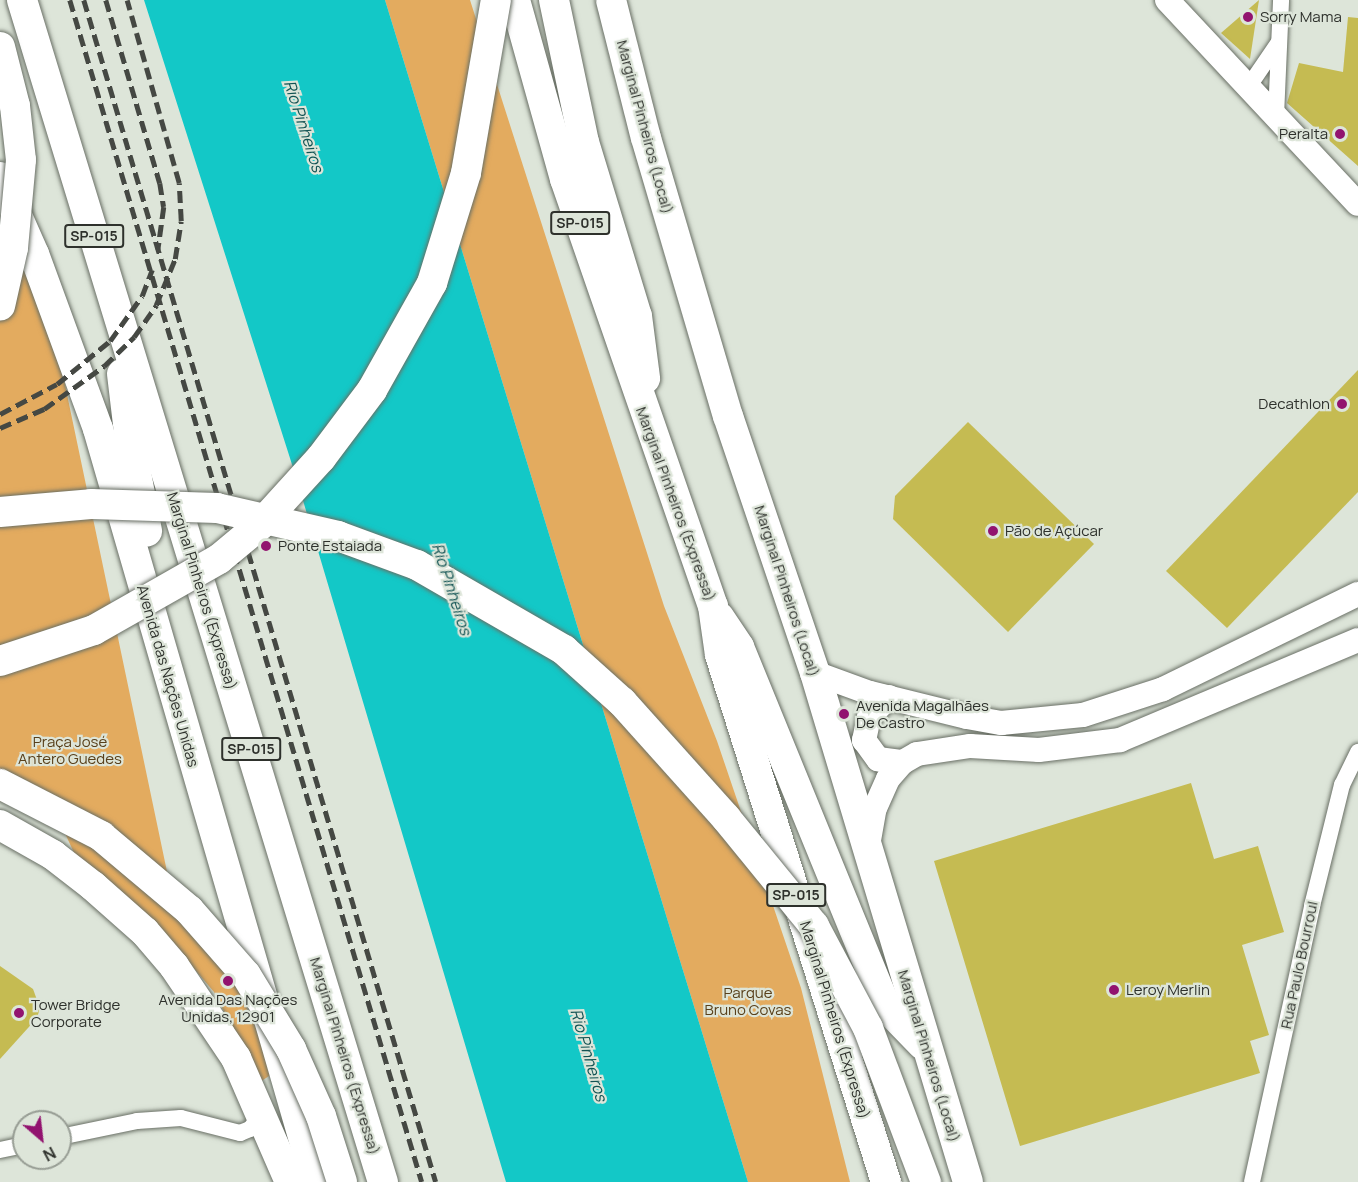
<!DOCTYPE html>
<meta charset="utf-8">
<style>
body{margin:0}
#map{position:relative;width:1358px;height:1182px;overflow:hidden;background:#dde5d9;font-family:Manrope,sans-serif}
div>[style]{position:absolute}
.green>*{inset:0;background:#e3ab5f}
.water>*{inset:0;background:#13c8c7}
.building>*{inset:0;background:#c5bb52}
.roads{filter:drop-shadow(0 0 2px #696f65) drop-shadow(0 0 2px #696f65)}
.street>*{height:16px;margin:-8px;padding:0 8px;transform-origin:8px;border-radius:8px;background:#fff}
.secondary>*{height:24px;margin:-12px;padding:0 12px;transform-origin:12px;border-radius:12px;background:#fff}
.highway>*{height:30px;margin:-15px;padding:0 15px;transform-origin:15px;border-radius:15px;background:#fff}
.rail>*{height:4.5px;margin-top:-2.25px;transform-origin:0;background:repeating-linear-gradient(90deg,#454843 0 12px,transparent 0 18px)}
.bridges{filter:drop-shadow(0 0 2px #696f65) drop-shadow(0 0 2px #696f65)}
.highway-bridge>*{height:30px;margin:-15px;padding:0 15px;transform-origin:15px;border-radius:15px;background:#fff}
.dots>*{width:16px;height:16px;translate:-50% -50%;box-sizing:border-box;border:3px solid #dde5d9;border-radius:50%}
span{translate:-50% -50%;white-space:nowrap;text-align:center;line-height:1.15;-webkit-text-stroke:4.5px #dde5d9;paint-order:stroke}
.shield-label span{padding:2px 4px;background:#dde5d9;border:2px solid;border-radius:4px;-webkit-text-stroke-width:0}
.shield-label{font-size:14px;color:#2e312c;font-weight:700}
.poi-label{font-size:15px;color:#2e312c}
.left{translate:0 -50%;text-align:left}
.right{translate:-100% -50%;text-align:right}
.street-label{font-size:15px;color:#2e312c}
.park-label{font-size:15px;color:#59401b}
.water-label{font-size:16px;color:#115353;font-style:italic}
.north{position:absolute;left:12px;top:1110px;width:60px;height:60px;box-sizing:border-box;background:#dde5d9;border:2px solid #979d94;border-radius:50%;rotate:152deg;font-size:16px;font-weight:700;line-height:24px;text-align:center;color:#2e312c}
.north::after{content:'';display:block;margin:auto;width:21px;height:27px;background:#92136f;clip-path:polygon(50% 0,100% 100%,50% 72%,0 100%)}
</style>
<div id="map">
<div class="green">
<div style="clip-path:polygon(385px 0,470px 0,664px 606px,717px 741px,801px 988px,850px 1182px,748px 1182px)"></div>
<div style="clip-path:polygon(20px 256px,64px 380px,174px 905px,233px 976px,275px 1072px,260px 1082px,214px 992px,161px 930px,76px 857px,63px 829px,0 801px,0 302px)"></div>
</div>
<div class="water">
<div style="clip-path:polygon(144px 0,385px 0,748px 1182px,506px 1182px,296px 477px)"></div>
</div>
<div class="building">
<div style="clip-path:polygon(1259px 0,1250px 59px,1221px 33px)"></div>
<div style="clip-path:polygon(1348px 17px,1358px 18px,1358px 166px,1287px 103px,1299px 63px,1343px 72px)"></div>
<div style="clip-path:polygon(1358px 370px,1358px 492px,1227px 628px,1166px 571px)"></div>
<div style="clip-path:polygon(968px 422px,1094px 544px,1008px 632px,893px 519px,895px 496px)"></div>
<div style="clip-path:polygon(1191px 783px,1214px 859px,1258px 846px,1284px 932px,1242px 945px,1269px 1035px,1250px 1041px,1260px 1073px,1020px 1146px,934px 861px)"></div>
<div style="clip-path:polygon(0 966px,33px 989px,40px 1008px,37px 1018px,0 1059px)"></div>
</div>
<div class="roads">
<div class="street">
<div style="left:1249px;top:86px;width:53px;rotate:-55.7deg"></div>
<div style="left:1276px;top:116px;width:116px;rotate:-87.5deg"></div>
<div style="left:60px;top:1137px;width:79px;rotate:-11.7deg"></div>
<div style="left:137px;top:1121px;width:44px;rotate:-3.9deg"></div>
<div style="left:181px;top:1118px;width:61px;rotate:14.3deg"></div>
<div style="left:240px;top:1133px;width:11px;rotate:-22deg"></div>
<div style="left:250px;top:1129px;width:21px;rotate:-51deg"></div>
<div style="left:0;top:1150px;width:25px;rotate:-12deg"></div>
<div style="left:1252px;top:1182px;width:282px;rotate:-77.7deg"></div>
<div style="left:1312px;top:906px;width:125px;rotate:-76.1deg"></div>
<div style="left:1342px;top:785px;width:37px;rotate:-64deg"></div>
</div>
<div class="secondary">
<div style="left:1167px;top:0;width:279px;rotate:46.9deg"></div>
<div style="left:815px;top:673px;width:59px;rotate:20deg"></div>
<div style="left:870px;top:693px;width:100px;rotate:13.9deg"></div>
<div style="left:967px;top:717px;width:35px;rotate:10deg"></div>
<div style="left:1001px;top:723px;width:82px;rotate:-5.6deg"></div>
<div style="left:1083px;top:715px;width:84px;rotate:-18deg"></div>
<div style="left:1163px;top:689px;width:217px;rotate:-26deg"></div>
<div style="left:889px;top:697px;width:28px;rotate:135deg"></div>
<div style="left:869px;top:717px;width:24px;rotate:102deg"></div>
<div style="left:864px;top:740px;width:24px;rotate:54deg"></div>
<div style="left:878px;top:759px;width:25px;rotate:7deg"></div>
<div style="left:868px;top:846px;width:39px;rotate:-80deg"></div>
<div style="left:875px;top:808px;width:32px;rotate:-66deg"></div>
<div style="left:888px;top:779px;width:23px;rotate:-49deg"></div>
<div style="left:903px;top:762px;width:16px;rotate:-30deg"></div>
<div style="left:917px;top:754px;width:54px;rotate:-8.6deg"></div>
<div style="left:970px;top:746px;width:69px;rotate:3.3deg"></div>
<div style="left:1039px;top:750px;width:82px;rotate:-7deg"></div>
<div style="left:1120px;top:740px;width:258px;rotate:-22.8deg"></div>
</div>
<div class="highway">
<div style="left:22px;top:0;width:1236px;rotate:73.02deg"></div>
<div style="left:515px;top:0;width:186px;rotate:74.4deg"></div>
<div style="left:565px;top:179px;width:452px;rotate:70.9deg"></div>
<div style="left:713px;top:606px;width:49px;rotate:81.9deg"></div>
<div style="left:720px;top:655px;width:553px;rotate:72.52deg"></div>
<div style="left:554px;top:0;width:145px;rotate:78.1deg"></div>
<div style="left:584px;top:142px;width:182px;rotate:73.1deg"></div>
<div style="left:637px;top:316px;width:63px;rotate:82.6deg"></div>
<div style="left:611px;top:0;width:142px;rotate:75.8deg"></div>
<div style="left:646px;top:138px;width:290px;rotate:73.6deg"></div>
<div style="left:728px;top:416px;width:271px;rotate:71.3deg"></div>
<div style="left:815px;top:673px;width:531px;rotate:73.27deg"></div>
<div style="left:0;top:177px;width:84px;rotate:66.2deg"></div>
<div style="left:34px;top:254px;width:186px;rotate:69.9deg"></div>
<div style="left:98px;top:429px;width:784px;rotate:73.85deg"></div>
<div style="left:122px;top:374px;width:67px;rotate:83.2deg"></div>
<div style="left:130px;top:441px;width:92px;rotate:79.3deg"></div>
<div style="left:719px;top:617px;width:36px;rotate:56deg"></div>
<div style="left:739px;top:647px;width:389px;rotate:67.8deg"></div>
<div style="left:886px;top:1007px;width:52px;rotate:45.8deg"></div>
<div style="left:0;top:825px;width:61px;rotate:29.5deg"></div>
<div style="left:53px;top:855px;width:51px;rotate:37.8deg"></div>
<div style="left:93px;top:886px;width:69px;rotate:41.5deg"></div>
<div style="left:145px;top:932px;width:45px;rotate:49.5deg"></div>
<div style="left:174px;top:966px;width:111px;rotate:56deg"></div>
<div style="left:236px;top:1058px;width:135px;rotate:66.5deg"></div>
</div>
</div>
<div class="rail">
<div style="left:70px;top:0;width:1233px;rotate:73.42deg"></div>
<div style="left:84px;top:0;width:1233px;rotate:73.42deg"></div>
<div style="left:106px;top:0;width:191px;rotate:73.6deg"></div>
<div style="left:160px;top:183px;width:24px;rotate:81deg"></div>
<div style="left:164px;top:207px;width:43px;rotate:97.9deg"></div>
<div style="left:0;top:414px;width:64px;rotate:-27.8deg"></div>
<div style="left:57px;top:384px;width:68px;rotate:-39.1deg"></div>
<div style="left:110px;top:341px;width:55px;rotate:-54.6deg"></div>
<div style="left:142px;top:296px;width:28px;rotate:-69deg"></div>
<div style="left:0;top:428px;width:48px;rotate:-23.4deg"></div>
<div style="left:44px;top:409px;width:74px;rotate:-35.6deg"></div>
<div style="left:104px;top:366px;width:42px;rotate:-44deg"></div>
<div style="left:134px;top:337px;width:39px;rotate:-55deg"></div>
<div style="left:156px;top:305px;width:50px;rotate:-67.6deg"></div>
<div style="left:175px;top:259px;width:38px;rotate:-81deg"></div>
<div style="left:181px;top:221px;width:38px;rotate:-93deg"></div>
<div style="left:179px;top:183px;width:190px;rotate:-105.9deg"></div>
</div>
<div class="bridges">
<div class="highway-bridge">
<div style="left:0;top:47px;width:61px;rotate:75.7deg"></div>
<div style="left:15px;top:106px;width:54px;rotate:83.7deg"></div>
<div style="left:21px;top:160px;width:88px;rotate:95.2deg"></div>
<div style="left:13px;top:248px;width:59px;rotate:102.6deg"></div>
<div style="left:0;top:512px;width:91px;rotate:-5deg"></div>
<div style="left:91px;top:504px;width:126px;rotate:1.8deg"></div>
<div style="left:217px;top:508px;width:124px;rotate:13deg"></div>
<div style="left:338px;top:536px;width:84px;rotate:20.2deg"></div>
<div style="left:417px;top:565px;width:170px;rotate:30deg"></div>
<div style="left:564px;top:650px;width:78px;rotate:41.9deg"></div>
<div style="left:622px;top:702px;width:156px;rotate:48.1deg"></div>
<div style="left:726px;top:818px;width:139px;rotate:50.8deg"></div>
<div style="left:814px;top:926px;width:115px;rotate:62.1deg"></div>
<div style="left:868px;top:1028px;width:165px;rotate:69.4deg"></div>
<div style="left:0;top:661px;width:99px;rotate:-18.3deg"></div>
<div style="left:94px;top:630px;width:144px;rotate:-29.6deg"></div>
<div style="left:219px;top:559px;width:53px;rotate:-39.7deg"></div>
<div style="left:260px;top:525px;width:91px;rotate:-47.7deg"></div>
<div style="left:321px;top:458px;width:85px;rotate:-53.1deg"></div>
<div style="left:372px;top:390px;width:123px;rotate:-60.7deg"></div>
<div style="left:432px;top:283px;width:115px;rotate:-72.8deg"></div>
<div style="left:466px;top:173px;width:176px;rotate:-80.2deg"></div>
<div style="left:0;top:784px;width:114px;rotate:27.2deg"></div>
<div style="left:101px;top:836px;width:115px;rotate:40.1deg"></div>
<div style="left:189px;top:910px;width:86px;rotate:48.8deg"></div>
<div style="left:246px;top:975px;width:87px;rotate:58.7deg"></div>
<div style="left:291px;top:1049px;width:73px;rotate:65.9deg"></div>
<div style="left:321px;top:1116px;width:69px;rotate:72.3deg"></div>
</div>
</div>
<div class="dots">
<div style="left:1248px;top:17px;background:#92136f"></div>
<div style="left:1340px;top:134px;background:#92136f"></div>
<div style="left:1342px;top:404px;background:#92136f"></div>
<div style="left:993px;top:531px;background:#92136f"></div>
<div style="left:266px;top:546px;background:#92136f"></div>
<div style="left:844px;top:714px;background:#92136f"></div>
<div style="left:228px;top:981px;background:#92136f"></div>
<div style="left:1114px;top:990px;background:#92136f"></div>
<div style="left:19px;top:1013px;background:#92136f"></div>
</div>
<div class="shield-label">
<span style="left:580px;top:223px">SP-015</span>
<span style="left:94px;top:236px">SP-015</span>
<span style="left:251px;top:749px">SP-015</span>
<span style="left:796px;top:895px">SP-015</span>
</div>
<div class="poi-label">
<span class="left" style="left:1260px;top:17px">Sorry Mama</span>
<span class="right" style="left:1328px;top:134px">Peralta</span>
<span class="right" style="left:1330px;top:404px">Decathlon</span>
<span class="left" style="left:1005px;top:531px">Pão de Açúcar</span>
<span class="left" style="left:278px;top:546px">Ponte Estaiada</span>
<span class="left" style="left:856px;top:714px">Avenida Magalhães<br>De Castro</span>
<span class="left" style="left:1126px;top:990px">Leroy Merlin</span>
<span style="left:228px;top:1008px">Avenida Das Nações<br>Unidas, 12901</span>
<span class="left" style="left:31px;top:1013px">Tower Bridge<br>Corporate</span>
</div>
<div class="street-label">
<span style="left:645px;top:127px;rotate:75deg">Marginal Pinheiros (Local)</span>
<span style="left:676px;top:504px;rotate:70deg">Marginal Pinheiros (Expressa)</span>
<span style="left:202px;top:591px;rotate:73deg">Marginal Pinheiros (Expressa)</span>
<span style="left:787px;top:591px;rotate:72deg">Marginal Pinheiros (Local)</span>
<span style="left:168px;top:676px;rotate:74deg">Avenida das Nações Unidas</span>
<span style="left:1299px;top:965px;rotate:-78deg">Rua Paulo Bourroul</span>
<span style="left:835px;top:1020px;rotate:73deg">Marginal Pinheiros (Expressa)</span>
<span style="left:345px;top:1056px;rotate:73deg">Marginal Pinheiros (Expressa)</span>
<span style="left:929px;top:1056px;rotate:73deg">Marginal Pinheiros (Local)</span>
</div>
<div class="park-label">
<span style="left:70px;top:750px">Praça José<br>Antero Guedes</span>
<span style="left:748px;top:1001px">Parque<br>Bruno Covas</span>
</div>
<div class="water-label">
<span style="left:304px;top:126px;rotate:72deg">Rio Pinheiros</span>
<span style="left:452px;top:589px;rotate:72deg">Rio Pinheiros</span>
<span style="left:589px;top:1055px;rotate:74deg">Rio Pinheiros</span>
</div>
<div class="north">N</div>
</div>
